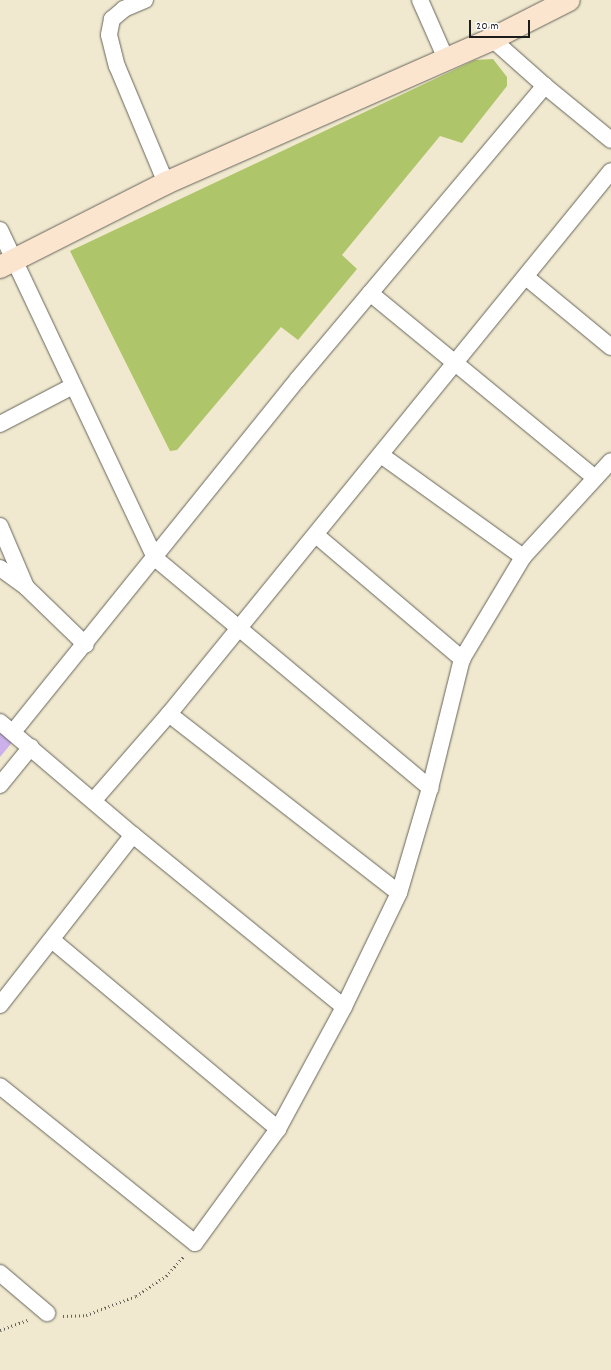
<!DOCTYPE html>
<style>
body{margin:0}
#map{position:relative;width:611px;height:1370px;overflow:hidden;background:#f0e9cf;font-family:Dekko,sans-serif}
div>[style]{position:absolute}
.green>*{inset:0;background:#afc56a}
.building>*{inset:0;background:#cbb0ea}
.path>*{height:2.5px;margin-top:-1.25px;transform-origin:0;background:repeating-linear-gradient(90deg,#66645b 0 1px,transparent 0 4px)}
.roads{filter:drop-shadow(0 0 1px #66645b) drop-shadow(0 0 1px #66645b)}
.street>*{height:16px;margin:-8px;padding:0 8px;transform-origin:8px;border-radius:8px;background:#fff}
.secondary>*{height:22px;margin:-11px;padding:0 11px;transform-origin:11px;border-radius:11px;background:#fce5cf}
span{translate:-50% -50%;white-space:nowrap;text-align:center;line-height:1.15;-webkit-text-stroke:3px #fff;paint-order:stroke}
.scale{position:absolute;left:469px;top:20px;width:61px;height:18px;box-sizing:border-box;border:2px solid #1c1c1c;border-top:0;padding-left:5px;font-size:12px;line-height:14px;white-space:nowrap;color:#1c1c1c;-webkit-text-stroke:3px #fff;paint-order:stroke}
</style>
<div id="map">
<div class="green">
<div style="clip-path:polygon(493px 59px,507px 77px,507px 86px,462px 143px,440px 136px,342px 255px,357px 269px,298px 340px,281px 327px,177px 450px,170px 451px,70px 251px,475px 60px)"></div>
</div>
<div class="building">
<div style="clip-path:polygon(0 726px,15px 739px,0 757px)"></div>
</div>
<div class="path">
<div style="left:63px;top:1316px;width:23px;rotate:-2deg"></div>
<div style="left:86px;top:1315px;width:53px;rotate:-20.8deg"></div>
<div style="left:136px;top:1296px;width:36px;rotate:-34deg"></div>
<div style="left:166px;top:1276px;width:27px;rotate:-48deg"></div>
<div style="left:0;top:1330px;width:30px;rotate:-20deg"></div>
</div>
<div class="roads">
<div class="street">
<div style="left:145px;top:0;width:23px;rotate:157deg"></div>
<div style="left:124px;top:9px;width:16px;rotate:140deg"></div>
<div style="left:112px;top:19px;width:16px;rotate:101deg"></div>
<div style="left:109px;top:35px;width:32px;rotate:76deg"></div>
<div style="left:117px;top:66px;width:127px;rotate:67.3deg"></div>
<div style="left:420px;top:0;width:64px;rotate:66.2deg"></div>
<div style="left:545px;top:86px;width:85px;rotate:39.3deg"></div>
<div style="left:0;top:230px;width:363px;rotate:64.7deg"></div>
<div style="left:155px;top:558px;width:359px;rotate:39.9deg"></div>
<div style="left:430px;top:788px;width:109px;rotate:106.4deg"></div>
<div style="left:399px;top:893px;width:127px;rotate:115.8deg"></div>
<div style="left:344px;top:1007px;width:139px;rotate:118.4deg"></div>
<div style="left:278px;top:1129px;width:141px;rotate:126.1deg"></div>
<div style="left:195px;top:1243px;width:250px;rotate:-141.2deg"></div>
<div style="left:526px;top:277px;width:110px;rotate:39.5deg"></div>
<div style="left:370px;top:293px;width:290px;rotate:39.4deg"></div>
<div style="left:0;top:424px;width:82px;rotate:-27.5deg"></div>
<div style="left:381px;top:455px;width:175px;rotate:35.7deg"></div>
<div style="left:0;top:526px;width:66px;rotate:66.9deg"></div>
<div style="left:316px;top:535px;width:192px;rotate:40.3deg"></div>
<div style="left:0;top:568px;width:32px;rotate:36deg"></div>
<div style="left:26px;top:587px;width:83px;rotate:44deg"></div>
<div style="left:169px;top:714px;width:291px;rotate:37.9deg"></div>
<div style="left:0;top:722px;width:175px;rotate:40.4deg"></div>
<div style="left:133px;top:835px;width:272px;rotate:39.2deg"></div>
<div style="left:13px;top:732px;width:452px;rotate:-51.1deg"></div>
<div style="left:297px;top:380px;width:385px;rotate:-49.9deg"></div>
<div style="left:545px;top:86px;width:71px;rotate:-138.4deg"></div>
<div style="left:0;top:785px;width:49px;rotate:-50.8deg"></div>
<div style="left:430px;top:788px;width:133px;rotate:-76.1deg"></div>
<div style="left:462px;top:659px;width:119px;rotate:-59.1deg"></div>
<div style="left:523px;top:557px;width:130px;rotate:-47.5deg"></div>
<div style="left:94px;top:800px;width:114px;rotate:-48.9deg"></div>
<div style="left:169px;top:714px;width:700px;rotate:-50.85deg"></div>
<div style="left:52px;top:940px;width:295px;rotate:39.9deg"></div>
<div style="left:0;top:1005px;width:216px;rotate:-52deg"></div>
<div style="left:0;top:1273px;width:62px;rotate:40.4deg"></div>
</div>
<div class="secondary">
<div style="left:0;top:267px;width:186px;rotate:-26.8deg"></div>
<div style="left:166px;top:183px;width:356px;rotate:-23.8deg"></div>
<div style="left:492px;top:39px;width:86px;rotate:-26.9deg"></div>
</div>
</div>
<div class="scale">20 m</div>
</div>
